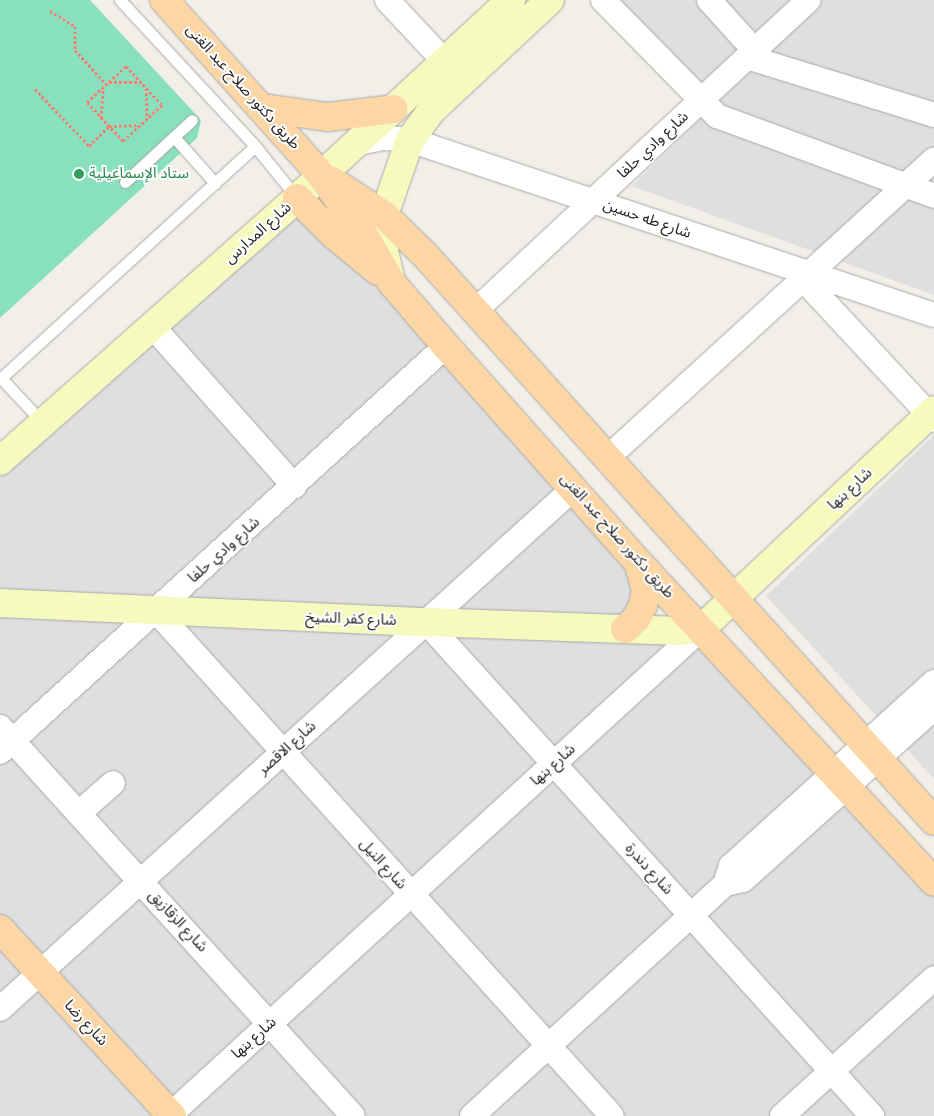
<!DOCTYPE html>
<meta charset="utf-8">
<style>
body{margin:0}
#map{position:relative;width:934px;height:1116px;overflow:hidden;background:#f2efe9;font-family:"Fira Sans Condensed","Noto Sans Arabic",sans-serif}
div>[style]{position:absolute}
.residential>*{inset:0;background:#e0dfdf}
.pitch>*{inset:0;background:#88e0be}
.path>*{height:3px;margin-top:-1.5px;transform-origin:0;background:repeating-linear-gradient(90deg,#fa8072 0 2.5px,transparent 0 5px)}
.roads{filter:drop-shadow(0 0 1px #a9a9a9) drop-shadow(0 0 1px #a9a9a9)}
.service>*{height:11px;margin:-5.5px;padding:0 5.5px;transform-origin:5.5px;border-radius:5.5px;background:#fff}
.minor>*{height:24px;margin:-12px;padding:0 12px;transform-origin:12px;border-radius:12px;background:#fff}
.secondary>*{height:28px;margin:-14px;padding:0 14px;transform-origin:14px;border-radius:14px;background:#f7fabf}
.primary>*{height:28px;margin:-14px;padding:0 14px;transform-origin:14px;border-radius:14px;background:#fcd6a4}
.dots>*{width:14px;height:14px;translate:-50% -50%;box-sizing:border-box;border:2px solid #fff;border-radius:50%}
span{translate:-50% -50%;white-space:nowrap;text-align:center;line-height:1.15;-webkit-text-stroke:4px #fff;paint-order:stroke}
.street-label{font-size:15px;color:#222}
.leisure-label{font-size:15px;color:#27864d}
.left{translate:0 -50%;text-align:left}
</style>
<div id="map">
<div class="residential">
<div style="clip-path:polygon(620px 0,934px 0,934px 295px,632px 186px,717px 102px)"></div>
<div style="clip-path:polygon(297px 202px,391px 284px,638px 578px,623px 625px,0 601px,0 465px)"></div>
<div style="clip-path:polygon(934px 435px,934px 779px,766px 596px)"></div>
<div style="clip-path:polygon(0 605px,702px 629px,934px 885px,934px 1116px,176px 1116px,0 927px)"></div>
<div style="clip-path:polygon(0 930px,172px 1116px,0 1116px)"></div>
</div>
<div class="pitch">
<div style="clip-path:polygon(0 0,90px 0,201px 120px,197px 138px,0 318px)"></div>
</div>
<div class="path">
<div style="left:50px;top:11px;width:29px;rotate:31deg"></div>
<div style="left:75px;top:26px;width:24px;rotate:90deg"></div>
<div style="left:75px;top:50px;width:46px;rotate:47.6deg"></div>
<div style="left:126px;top:66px;width:53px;rotate:47.3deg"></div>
<div style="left:162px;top:105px;width:53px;rotate:137.3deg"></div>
<div style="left:123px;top:141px;width:53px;rotate:-132.7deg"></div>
<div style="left:87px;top:102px;width:53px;rotate:-42.7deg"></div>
<div style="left:109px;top:82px;width:32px"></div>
<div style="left:146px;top:88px;width:31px;rotate:88deg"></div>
<div style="left:35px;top:89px;width:79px;rotate:46.5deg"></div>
<div style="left:89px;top:146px;width:28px;rotate:-45deg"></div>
<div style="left:109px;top:126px;width:30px;rotate:-2deg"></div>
<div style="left:101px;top:118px;width:30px;rotate:-86deg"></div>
</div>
<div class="roads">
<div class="service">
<div style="left:120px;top:0;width:199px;rotate:47.2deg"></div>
<div style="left:255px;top:146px;width:67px;rotate:51.1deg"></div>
<div style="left:174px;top:137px;width:62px;rotate:48.3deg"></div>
<div style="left:125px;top:182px;width:91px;rotate:-42.8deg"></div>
<div style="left:0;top:377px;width:63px;rotate:46.9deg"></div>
<div style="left:0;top:379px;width:345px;rotate:-42.4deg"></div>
</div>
<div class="minor">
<div style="left:387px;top:0;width:85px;rotate:46.9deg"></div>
<div style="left:603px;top:0;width:163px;rotate:45.5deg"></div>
<div style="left:717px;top:116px;width:231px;rotate:20.2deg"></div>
<div style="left:709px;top:0;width:67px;rotate:48deg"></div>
<div style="left:747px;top:57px;width:196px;rotate:17.2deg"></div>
<div style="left:358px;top:143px;width:26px;rotate:-11deg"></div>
<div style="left:384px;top:138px;width:26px;rotate:4deg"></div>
<div style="left:410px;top:140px;width:552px;rotate:18.47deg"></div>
<div style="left:803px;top:279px;width:192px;rotate:47.1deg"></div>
<div style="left:475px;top:311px;width:456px;rotate:-43deg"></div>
<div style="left:153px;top:327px;width:213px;rotate:48.4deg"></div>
<div style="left:606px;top:459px;width:444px;rotate:-42.4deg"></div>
<div style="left:156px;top:611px;width:680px;rotate:47.92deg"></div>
<div style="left:426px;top:622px;width:666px;rotate:47.92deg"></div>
<div style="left:0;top:727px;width:525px;rotate:47.78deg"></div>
<div style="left:0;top:752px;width:603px;rotate:-42.31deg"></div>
<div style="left:79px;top:813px;width:45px;rotate:-41.4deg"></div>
<div style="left:725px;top:884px;width:18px;rotate:-13deg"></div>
<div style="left:743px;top:880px;width:257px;rotate:-42deg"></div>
<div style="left:0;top:1009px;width:775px;rotate:-42.23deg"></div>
<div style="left:169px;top:1116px;width:723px;rotate:-42.48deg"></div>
<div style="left:472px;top:1116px;width:343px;rotate:-42.5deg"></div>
<div style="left:725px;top:884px;width:19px;rotate:-72deg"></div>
<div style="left:731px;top:866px;width:274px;rotate:-42.2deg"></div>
<div style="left:782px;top:1116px;width:205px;rotate:-42.2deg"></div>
</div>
<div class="secondary">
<div style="left:390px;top:277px;width:26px;rotate:-103deg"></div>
<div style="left:384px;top:252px;width:37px;rotate:-90deg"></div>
<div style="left:384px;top:215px;width:79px;rotate:-70.9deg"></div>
<div style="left:410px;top:140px;width:37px;rotate:-54deg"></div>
<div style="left:432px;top:110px;width:161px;rotate:-43deg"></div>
<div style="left:0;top:461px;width:397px;rotate:-41.5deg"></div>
<div style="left:297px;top:198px;width:292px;rotate:-42.8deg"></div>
<div style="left:0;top:603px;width:426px;rotate:2.6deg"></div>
<div style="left:426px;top:622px;width:255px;rotate:2deg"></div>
<div style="left:681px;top:631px;width:21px;rotate:-8deg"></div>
<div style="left:702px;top:628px;width:318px;rotate:-43.2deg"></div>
</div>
<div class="primary">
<div style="left:164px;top:0;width:235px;rotate:48.1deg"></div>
<div style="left:321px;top:175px;width:72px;rotate:54.6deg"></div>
<div style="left:363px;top:234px;width:57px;rotate:59.4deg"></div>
<div style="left:392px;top:283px;width:83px;rotate:49.4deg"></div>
<div style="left:446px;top:346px;width:288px;rotate:48.4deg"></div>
<div style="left:637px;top:561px;width:437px;rotate:47.2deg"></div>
<div style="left:263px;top:108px;width:66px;rotate:7.9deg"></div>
<div style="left:328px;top:117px;width:66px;rotate:-6.9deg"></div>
<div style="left:332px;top:181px;width:62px;rotate:33.2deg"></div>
<div style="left:384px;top:215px;width:57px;rotate:44.3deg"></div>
<div style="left:425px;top:255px;width:761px;rotate:48.04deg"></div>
<div style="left:297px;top:198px;width:52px;rotate:45deg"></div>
<div style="left:334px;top:235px;width:57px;rotate:39.3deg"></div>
<div style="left:625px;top:629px;width:15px;rotate:-42deg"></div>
<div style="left:636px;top:619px;width:16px;rotate:-63deg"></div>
<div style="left:643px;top:605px;width:15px;rotate:-79deg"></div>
<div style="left:646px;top:590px;width:29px;rotate:-106deg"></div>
<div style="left:0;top:929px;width:254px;rotate:47.4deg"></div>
</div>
</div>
<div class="dots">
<div style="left:79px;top:174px;background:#2e9e5b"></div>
</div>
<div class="street-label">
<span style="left:243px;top:87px;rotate:48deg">طريق دكتور صلاح عبد الغنى</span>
<span style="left:653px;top:145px;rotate:-43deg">شارع وادي حلفا</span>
<span style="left:647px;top:219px;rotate:19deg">شارع طه حسين</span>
<span style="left:258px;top:233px;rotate:-42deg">شارع المدارس</span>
<span style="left:850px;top:489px;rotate:-43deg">شارع بنها</span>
<span style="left:617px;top:536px;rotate:48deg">طريق دكتور صلاح عبد الغنى</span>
<span style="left:224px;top:550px;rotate:-42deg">شارع وادي حلفا</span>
<span style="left:351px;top:619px;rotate:2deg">شارع كفر الشيخ</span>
<span style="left:287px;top:748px;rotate:-42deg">شارع الاقصر</span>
<span style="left:553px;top:765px;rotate:-42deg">شارع بنها</span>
<span style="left:383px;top:864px;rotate:48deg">شارع النيل</span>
<span style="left:649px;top:869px;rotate:48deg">شارع دندرة</span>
<span style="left:178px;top:921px;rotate:47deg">شارع الزقازيق</span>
<span style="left:86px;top:1023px;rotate:47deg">شارع رضا</span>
<span style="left:254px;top:1038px;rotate:-42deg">شارع بنها</span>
</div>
<div class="leisure-label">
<span class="left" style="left:89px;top:174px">ستاد الإسماعيلية</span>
</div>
</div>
